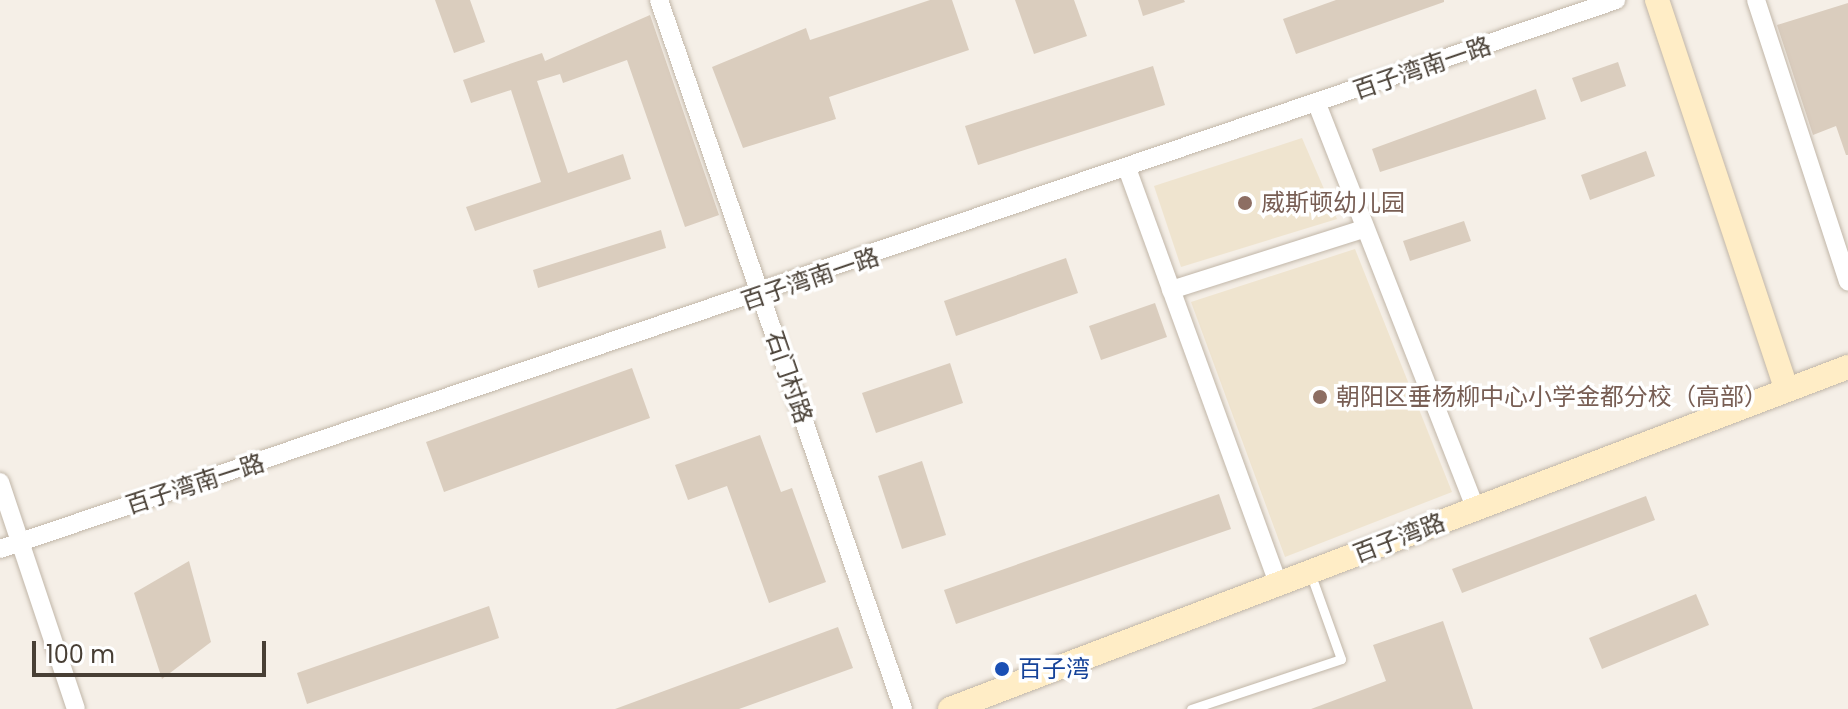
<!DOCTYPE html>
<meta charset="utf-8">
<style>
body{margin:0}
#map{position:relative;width:1848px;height:709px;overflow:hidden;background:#f5efe7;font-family:Poppins,"Noto Sans SC",sans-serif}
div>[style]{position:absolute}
.education>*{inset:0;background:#efe4cf}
.building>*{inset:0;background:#dacdbe}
.roads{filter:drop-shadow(0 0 2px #c1b6a8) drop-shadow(0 0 2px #c1b6a8)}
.lane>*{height:9px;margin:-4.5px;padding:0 4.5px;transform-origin:4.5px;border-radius:4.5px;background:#fff}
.street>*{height:18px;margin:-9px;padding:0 9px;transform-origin:9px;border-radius:9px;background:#fff}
.secondary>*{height:24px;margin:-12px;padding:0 12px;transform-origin:12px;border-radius:12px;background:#ffedc6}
.dots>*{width:22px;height:22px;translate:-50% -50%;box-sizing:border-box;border:4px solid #fff;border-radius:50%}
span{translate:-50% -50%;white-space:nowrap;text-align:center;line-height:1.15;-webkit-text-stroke:7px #fff;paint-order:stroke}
.street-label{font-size:24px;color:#483f35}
.education-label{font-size:24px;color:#785e54}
.left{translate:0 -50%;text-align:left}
.transit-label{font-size:24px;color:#164399}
.scale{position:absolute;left:32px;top:641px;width:234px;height:36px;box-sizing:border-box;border:4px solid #483f35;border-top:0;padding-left:10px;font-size:24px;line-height:28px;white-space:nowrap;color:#483f35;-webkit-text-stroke:6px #fff;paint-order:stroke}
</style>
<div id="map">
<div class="education">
<div style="clip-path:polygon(1302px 138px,1337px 219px,1181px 267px,1154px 186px)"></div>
<div style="clip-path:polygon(1355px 249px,1452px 492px,1285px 557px,1191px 302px)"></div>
</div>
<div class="building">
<div style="clip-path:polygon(435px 0,470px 0,485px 42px,454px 53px)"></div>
<div style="clip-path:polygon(930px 0,952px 0,969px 50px,829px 97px,836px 119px,743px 148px,712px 67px,806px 28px,810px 40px)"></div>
<div style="clip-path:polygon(1015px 0,1074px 0,1087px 36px,1034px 54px)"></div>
<div style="clip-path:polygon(1138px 0,1184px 0,1185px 2px,1143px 16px)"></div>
<div style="clip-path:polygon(1336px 0,1444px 0,1444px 2px,1296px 54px,1283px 19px)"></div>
<div style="clip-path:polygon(1848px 3px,1848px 155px,1846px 155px,1836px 126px,1813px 135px,1777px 25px)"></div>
<div style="clip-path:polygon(650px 15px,719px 215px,685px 227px,627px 60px,563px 83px,560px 74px,537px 81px,568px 173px,623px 154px,631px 179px,475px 231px,466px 207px,541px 182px,511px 90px,471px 103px,463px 80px,542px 53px,545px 61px)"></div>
<div style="clip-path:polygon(1618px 62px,1626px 86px,1581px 102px,1572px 78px)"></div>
<div style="clip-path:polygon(1153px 66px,1165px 105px,978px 165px,965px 126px)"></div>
<div style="clip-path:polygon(1536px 89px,1546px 119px,1380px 172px,1372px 149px)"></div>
<div style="clip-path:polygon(1646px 151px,1655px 176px,1590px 200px,1581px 175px)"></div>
<div style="clip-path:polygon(1464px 221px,1471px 241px,1410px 261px,1403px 241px)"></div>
<div style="clip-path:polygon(661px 230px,666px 248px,538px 288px,533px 270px)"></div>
<div style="clip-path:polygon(1066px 258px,1078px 293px,956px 336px,944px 301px)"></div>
<div style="clip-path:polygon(1155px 303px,1167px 337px,1101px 360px,1089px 326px)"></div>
<div style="clip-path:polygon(950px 363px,963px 403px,876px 433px,862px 393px)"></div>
<div style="clip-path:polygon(632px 368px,650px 418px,444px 492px,426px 442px)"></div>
<div style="clip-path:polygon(760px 435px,781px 492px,792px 488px,826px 582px,769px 603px,727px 486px,688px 500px,675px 465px)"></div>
<div style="clip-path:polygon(922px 461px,946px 535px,902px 549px,878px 476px)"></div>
<div style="clip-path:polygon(1219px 494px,1231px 529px,956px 624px,944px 590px)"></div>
<div style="clip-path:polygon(1646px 496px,1655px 520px,1462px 593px,1452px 569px)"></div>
<div style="clip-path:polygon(189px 561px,211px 642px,162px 679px,134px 593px)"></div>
<div style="clip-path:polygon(1696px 594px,1709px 625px,1602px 669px,1589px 638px)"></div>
<div style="clip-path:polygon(489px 606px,499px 638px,307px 704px,297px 673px)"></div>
<div style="clip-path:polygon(1443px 621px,1473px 709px,1311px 709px,1386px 681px,1373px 645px)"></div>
<div style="clip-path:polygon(838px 627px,853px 668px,739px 709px,615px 709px)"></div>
</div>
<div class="roads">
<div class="lane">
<div style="left:1191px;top:709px;width:158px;rotate:-18.4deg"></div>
<div style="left:1341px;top:659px;width:89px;rotate:-109.7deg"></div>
</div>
<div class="street">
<div style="left:659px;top:0;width:750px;rotate:71.01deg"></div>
<div style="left:1756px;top:0;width:296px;rotate:71.9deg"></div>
<div style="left:1317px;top:104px;width:435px;rotate:68.6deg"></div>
<div style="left:1128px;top:171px;width:439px;rotate:70deg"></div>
<div style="left:1171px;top:290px;width:201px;rotate:-17.6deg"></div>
<div style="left:0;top:482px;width:239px;rotate:71.5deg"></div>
<div style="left:0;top:549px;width:1707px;rotate:-18.76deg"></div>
</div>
<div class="secondary">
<div style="left:1657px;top:0;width:411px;rotate:71.6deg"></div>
<div style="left:950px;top:709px;width:961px;rotate:-20.85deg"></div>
</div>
</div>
<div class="dots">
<div style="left:1245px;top:203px;background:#8d6e63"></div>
<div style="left:1320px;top:397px;background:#8d6e63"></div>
<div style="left:1002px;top:669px;background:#1a4fb4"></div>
</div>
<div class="street-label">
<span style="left:1422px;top:68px;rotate:-19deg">百子湾南一路</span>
<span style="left:810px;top:279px;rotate:-19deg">百子湾南一路</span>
<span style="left:789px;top:377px;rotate:71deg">石门村路</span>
<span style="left:195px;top:484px;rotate:-18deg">百子湾南一路</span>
<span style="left:1399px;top:538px;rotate:-21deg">百子湾路</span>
</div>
<div class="education-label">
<span class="left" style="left:1261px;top:203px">威斯顿幼儿园</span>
<span class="left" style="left:1336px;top:397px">朝阳区垂杨柳中心小学金都分校（高部）</span>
</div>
<div class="transit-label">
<span class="left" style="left:1018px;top:669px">百子湾</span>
</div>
<div class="scale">100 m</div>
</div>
